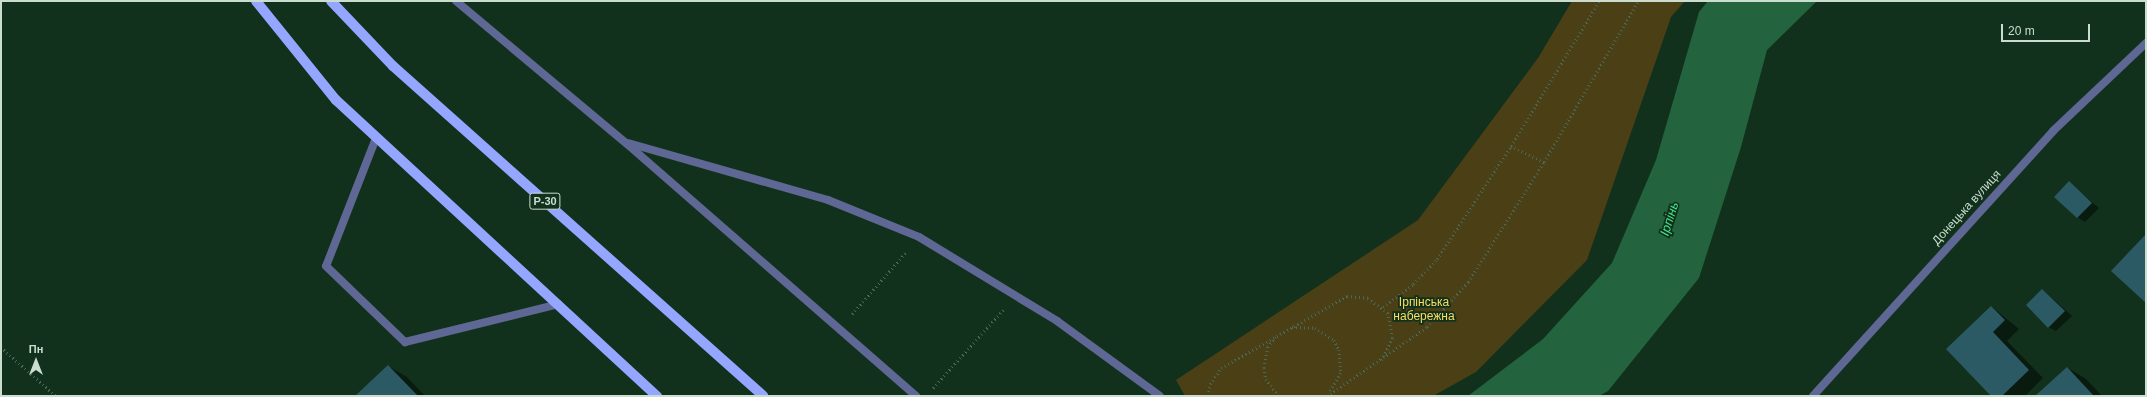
<!DOCTYPE html>
<meta charset="utf-8">
<style>
body{margin:0}
#map{position:relative;width:2147px;height:397px;overflow:hidden;background:#11311d;font-family:Helvetica,sans-serif}
div>[style]{position:absolute}
.green>*{inset:0;background:#4a3f15}
.water>*{inset:0;background:#23643e}
.shadow>*{inset:0;background:#0007}
.building>*{inset:0;background:#2c5a64}
.path>*{height:2.5px;margin-top:-1.25px;transform-origin:0;background:repeating-linear-gradient(90deg,#4c6856 0 1px,transparent 0 4px)}
.lane>*{height:8px;margin:-4px;padding:0 4px;transform-origin:4px;border-radius:4px;background:#5f6894}
.street>*{height:8px;margin:-4px;padding:0 4px;transform-origin:4px;border-radius:4px;background:#5f6894}
.primary>*{height:10px;margin:-5px;padding:0 5px;transform-origin:5px;border-radius:5px;background:#94a6ff}
span{translate:-50% -50%;white-space:nowrap;text-align:center;line-height:1.15;-webkit-text-stroke:3.5px #11311d;paint-order:stroke}
.shield-label span{padding:1px 3px;background:#11311d;border:1px solid;border-radius:3px;-webkit-text-stroke-width:0}
.shield-label{font-size:11px;color:#caddcf;font-weight:700}
.street-label{font-size:12px;color:#caddcf}
.park-label{font-size:12px;color:#fddc5e}
.water-label{font-size:13px;color:#43e58a;font-style:italic}
.frame{position:absolute;inset:0;border:2px solid #caddcf;pointer-events:none}
.north{position:absolute;left:16px;top:341px;width:40px;height:40px;-webkit-text-stroke:3px #11311d;paint-order:stroke;rotate:0deg;font-size:11px;font-weight:700;line-height:16px;text-align:center;color:#caddcf}
.north::after{content:'';display:block;margin:auto;width:14px;height:18px;background:#caddcf;clip-path:polygon(50% 0,100% 100%,50% 72%,0 100%)}
.scale{position:absolute;left:2001px;top:24px;width:89px;height:18px;box-sizing:border-box;border:2px solid #caddcf;border-top:0;padding-left:5px;font-size:12px;line-height:14px;white-space:nowrap;color:#caddcf;-webkit-text-stroke:3px #11311d;paint-order:stroke}
</style>
<div id="map">
<div class="green">
<div style="clip-path:polygon(1572px 1px,1685px 1px,1671px 17px,1587px 260px,1476px 372px,1433px 396px,1185px 396px,1176px 380px,1418px 220px,1538px 58px)"></div>
</div>
<div class="water">
<div style="clip-path:polygon(1708px 1px,1817px 1px,1767px 50px,1741px 147px,1699px 278px,1608px 391px,1599px 396px,1468px 396px,1543px 339px,1612px 263px,1656px 160px,1699px 12px)"></div>
</div>
<div class="shadow">
<div style="clip-path:polygon(2069px 183px,2099px 208px,2085px 222px,2077px 217px)"></div>
<div style="clip-path:polygon(2043px 290px,2072px 316px,2056px 331px,2048px 327px)"></div>
<div style="clip-path:polygon(1992px 307px,2019px 329px,2007px 341px,2043px 378px,2025px 396px,1992px 396px)"></div>
<div style="clip-path:polygon(388px 366px,407px 377px,425px 396px,357px 396px)"></div>
<div style="clip-path:polygon(2068px 368px,2086px 379px,2102px 396px,2036px 396px)"></div>
</div>
<div class="building">
<div style="clip-path:polygon(2069px 181px,2092px 203px,2077px 218px,2054px 197px)"></div>
<div style="clip-path:polygon(2146px 234px,2146px 303px,2111px 271px)"></div>
<div style="clip-path:polygon(2042px 289px,2065px 311px,2048px 328px,2026px 305px)"></div>
<div style="clip-path:polygon(1991px 306px,2005px 320px,1993px 332px,2029px 370px,2002px 396px,1991px 396px,1946px 349px)"></div>
<div style="clip-path:polygon(388px 365px,418px 396px,355px 396px)"></div>
<div style="clip-path:polygon(2067px 367px,2094px 396px,2035px 396px)"></div>
</div>
<div class="path">
<div style="left:1511px;top:146px;width:37px;rotate:26deg"></div>
<div style="left:1383px;top:307px;width:38px;rotate:-37deg"></div>
<div style="left:1413px;top:284px;width:35px;rotate:-46deg"></div>
<div style="left:1437px;top:259px;width:135px;rotate:-56.8deg"></div>
<div style="left:1511px;top:146px;width:170px;rotate:-58.7deg"></div>
<div style="left:852px;top:314px;width:81px;rotate:-49deg"></div>
<div style="left:1292px;top:327px;width:23px;rotate:2deg"></div>
<div style="left:1315px;top:328px;width:22px;rotate:32deg"></div>
<div style="left:1334px;top:340px;width:11px;rotate:63deg"></div>
<div style="left:1339px;top:350px;width:23px;rotate:85deg"></div>
<div style="left:1341px;top:373px;width:23px;rotate:121deg"></div>
<div style="left:1276px;top:337px;width:13px;rotate:129deg"></div>
<div style="left:1268px;top:347px;width:21px;rotate:101deg"></div>
<div style="left:1264px;top:368px;width:11px;rotate:80deg"></div>
<div style="left:1266px;top:379px;width:21px;rotate:53deg"></div>
<div style="left:1px;top:347px;width:74px;rotate:41.7deg"></div>
<div style="left:933px;top:388px;width:105px;rotate:-48.1deg"></div>
<div style="left:1208px;top:396px;width:12px;rotate:-81deg"></div>
<div style="left:1210px;top:384px;width:19px;rotate:-55deg"></div>
<div style="left:1221px;top:368px;width:145px;rotate:-29.7deg"></div>
<div style="left:1347px;top:296px;width:21px;rotate:5deg"></div>
<div style="left:1368px;top:298px;width:25px;rotate:37deg"></div>
<div style="left:1388px;top:313px;width:25px;rotate:79deg"></div>
<div style="left:1393px;top:338px;width:25px;rotate:117deg"></div>
<div style="left:1327px;top:396px;width:121px;rotate:-34.6deg"></div>
<div style="left:1427px;top:327px;width:61px;rotate:-47.7deg"></div>
<div style="left:1468px;top:282px;width:142px;rotate:-57.7deg"></div>
<div style="left:1544px;top:162px;width:186px;rotate:-59.7deg"></div>
</div>
<div class="lane">
<div style="left:456px;top:1px;width:222px;rotate:39.9deg"></div>
<div style="left:626px;top:143px;width:385px;rotate:41.1deg"></div>
<div style="left:376px;top:138px;width:137px;rotate:111.3deg"></div>
<div style="left:326px;top:266px;width:110px;rotate:43.9deg"></div>
<div style="left:405px;top:342px;width:158px;rotate:-13.9deg"></div>
<div style="left:628px;top:143px;width:208px;rotate:15.9deg"></div>
<div style="left:828px;top:200px;width:98px;rotate:22.1deg"></div>
<div style="left:919px;top:237px;width:162px;rotate:31.3deg"></div>
<div style="left:1057px;top:321px;width:127px;rotate:36.1deg"></div>
</div>
<div class="street">
<div style="left:1813px;top:396px;width:358px;rotate:-47.8deg"></div>
<div style="left:2053px;top:131px;width:128px;rotate:-43.4deg"></div>
</div>
<div class="primary">
<div style="left:256px;top:1px;width:127px;rotate:51.1deg"></div>
<div style="left:336px;top:100px;width:437px;rotate:42.7deg"></div>
<div style="left:331px;top:1px;width:90px;rotate:46.4deg"></div>
<div style="left:393px;top:66px;width:496px;rotate:41.7deg"></div>
</div>
<div class="shield-label">
<span style="left:545px;top:201px">Р-30</span>
</div>
<div class="street-label">
<span style="left:1967px;top:208px;rotate:-48deg">Донецька вулиця</span>
</div>
<div class="park-label">
<span style="left:1424px;top:310px">Ірпінська<br>набережна</span>
</div>
<div class="water-label">
<span style="left:1670px;top:219px;rotate:-73deg">Ірпінь</span>
</div>
<div class="frame"></div>
<div class="north">Пн</div>
<div class="scale">20 m</div>
</div>
